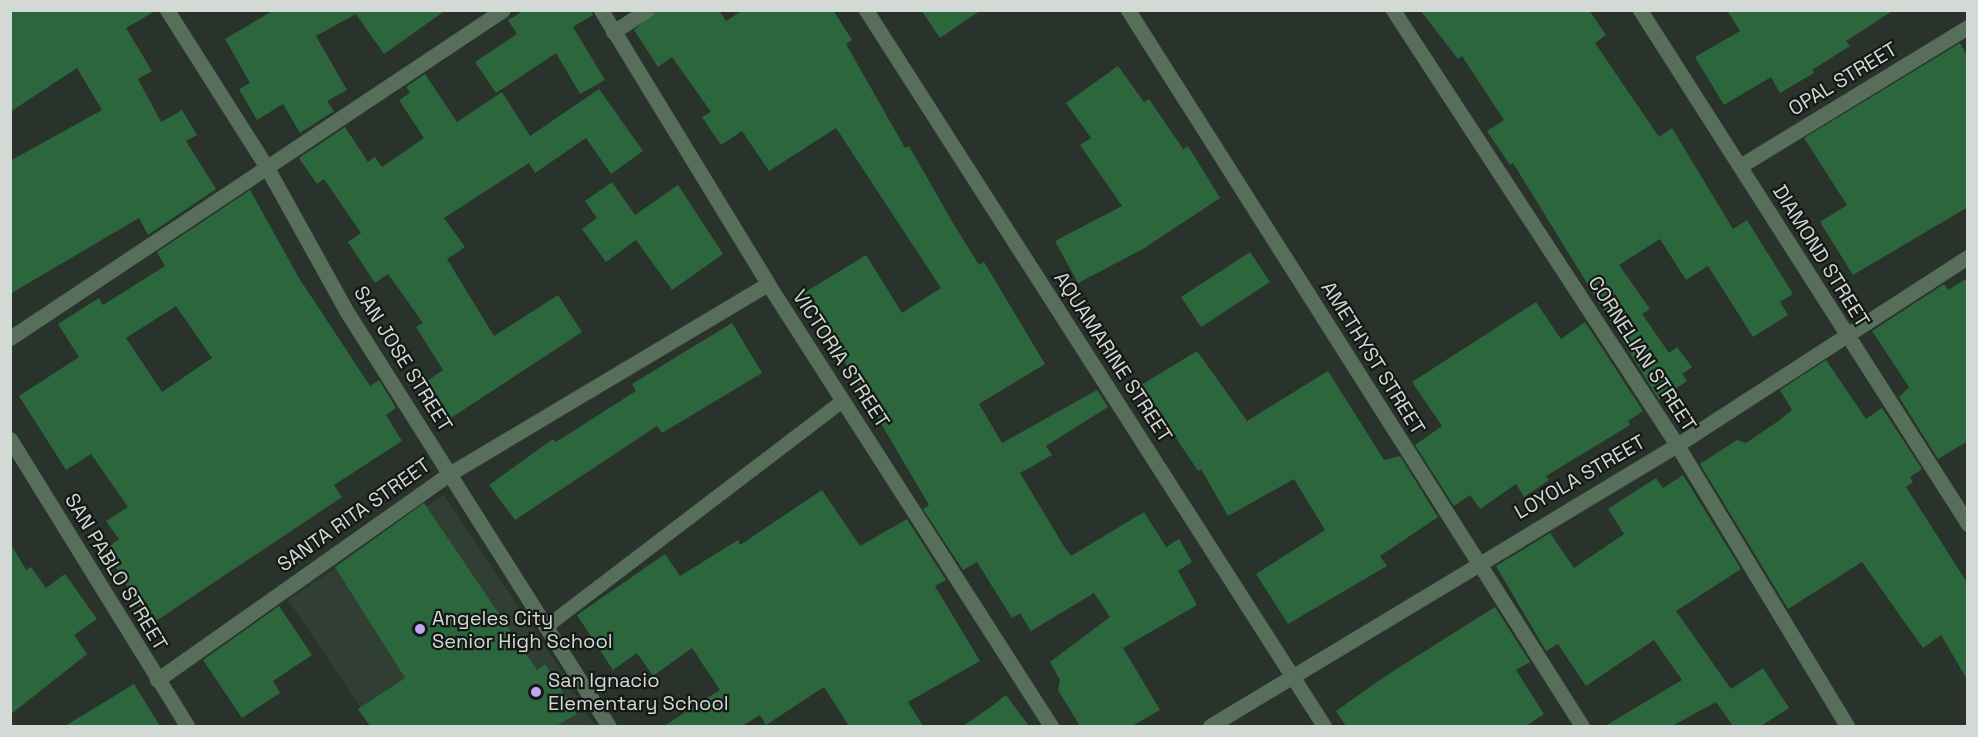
<!DOCTYPE html>
<style>
body{margin:0}
#map{position:relative;width:1978px;height:737px;overflow:hidden;background:#2a332b;font-family:"Space Grotesk",sans-serif}
div>[style]{position:absolute}
.built>*{inset:0;background:#303e33}
.building>*{inset:0;background:#2b663c}
.lane>*{height:14px;margin:-7px;padding:0 7px;transform-origin:7px;border-radius:7px;background:#566e5a}
.street>*{height:15px;margin:-7.5px;padding:0 7.5px;transform-origin:7.5px;border-radius:7.5px;background:#566e5a}
.dots>*{width:16px;height:16px;translate:-50% -50%;box-sizing:border-box;border:3px solid #151916;border-radius:50%}
span{translate:-50% -50%;white-space:nowrap;text-align:center;line-height:1.15;-webkit-text-stroke:4.5px #151916;paint-order:stroke}
.street-label{font-size:20px;color:#d3d9d4}
.poi-label{font-size:20px;color:#d3d9d4}
.left{translate:0 -50%;text-align:left}
.frame{position:absolute;inset:0;border:12px solid #d3d9d4;pointer-events:none}
</style>
<div id="map">
<div class="built">
<div style="clip-path:polygon(444px 495px,553px 658px,595px 726px,373px 726px,288px 600px)"></div>
</div>
<div class="building">
<div style="clip-path:polygon(10px 10px,157px 10px,126px 28px,152px 71px,138px 79px,161px 122px,182px 110px,197px 135px,186px 141px,216px 189px,148px 235px,139px 218px,10px 294px,10px 161px,102px 110px,77px 68px,10px 112px)"></div>
<div style="clip-path:polygon(274px 10px,446px 10px,384px 54px,356px 14px,316px 36px,347px 90px,327px 101px,334px 111px,300px 133px,283px 104px,257px 120px,239px 89px,250px 83px,225px 39px)"></div>
<div style="clip-path:polygon(525px 10px,591px 10px,593px 15px,573px 27px,605px 80px,580px 94px,556px 53px,496px 93px,475px 62px,517px 34px,508px 20px)"></div>
<div style="clip-path:polygon(657px 10px,719px 10px,726px 21px,743px 10px,833px 10px,852px 40px,846px 44px,905px 148px,909px 146px,953px 223px,979px 265px,984px 262px,1045px 364px,979px 404px,1002px 443px,1097px 390px,1108px 407px,1046px 446px,1052px 455px,1020px 473px,1065px 548px,1071px 556px,1144px 512px,1166px 547px,1179px 539px,1192px 562px,1178px 571px,1197px 605px,1123px 648px,1160px 710px,1132px 726px,1080px 726px,1058px 690px,1060px 680px,1050px 662px,1110px 617px,1094px 593px,1031px 631px,1020px 613px,1012px 618px,977px 562px,963px 570px,923px 509px,929px 505px,804px 293px,866px 255px,902px 313px,941px 288px,836px 128px,769px 171px,742px 131px,721px 145px,702px 117px,711px 112px,672px 57px,658px 67px,634px 30px)"></div>
<div style="clip-path:polygon(921px 10px,981px 10px,940px 38px)"></div>
<div style="clip-path:polygon(1420px 10px,1589px 10px,1606px 35px,1595px 43px,1659px 137px,1672px 128px,1733px 229px,1747px 220px,1793px 294px,1780px 302px,1788px 315px,1753px 337px,1708px 266px,1686px 280px,1660px 239px,1619px 265px,1650px 309px,1642px 314px,1669px 353px,1677px 347px,1692px 367px,1682px 374px,1687px 381px,1659px 400px,1513px 163px,1510px 165px,1487px 131px,1504px 120px,1462px 56px,1458px 59px)"></div>
<div style="clip-path:polygon(1727px 10px,1894px 10px,1846px 41px,1850px 46px,1812px 70px,1814px 73px,1780px 93px,1771px 77px,1724px 105px,1695px 57px,1740px 31px)"></div>
<div style="clip-path:polygon(1960px 43px,1968px 58px,1968px 207px,1853px 275px,1820px 222px,1847px 205px,1804px 138px)"></div>
<div style="clip-path:polygon(1118px 66px,1144px 102px,1149px 99px,1183px 149px,1188px 146px,1220px 198px,1143px 249px,1078px 283px,1055px 241px,1122px 206px,1080px 145px,1091px 138px,1066px 103px)"></div>
<div style="clip-path:polygon(425px 74px,457px 122px,502px 92px,530px 136px,599px 89px,643px 151px,611px 174px,586px 138px,535px 173px,529px 163px,444px 218px,465px 247px,447px 259px,494px 336px,558px 295px,582px 332px,451px 418px,427px 381px,443px 370px,416px 327px,423px 323px,388px 274px,375px 283px,348px 242px,361px 233px,324px 179px,317px 184px,299px 158px,345px 127px,368px 162px,375px 157px,382px 167px,424px 138px,399px 100px,410px 93px,406px 87px)"></div>
<div style="clip-path:polygon(612px 182px,635px 215px,678px 185px,723px 254px,672px 290px,636px 240px,606px 262px,582px 229px,597px 218px,585px 201px)"></div>
<div style="clip-path:polygon(evenodd,250px 190px,299px 278px,370px 386px,379px 380px,396px 408px,386px 415px,402px 441px,334px 485px,342px 497px,150px 625px,105px 549px,119px 539px,106px 521px,128px 507px,91px 454px,66px 470px,19px 396px,79px 357px,58px 324px,99px 298px,103px 305px,165px 266px,157px 252px,250px 190px,176px 306px,212px 358px,162px 392px,126px 338px,176px 306px)"></div>
<div style="clip-path:polygon(1250px 252px,1270px 282px,1201px 327px,1181px 297px)"></div>
<div style="clip-path:polygon(1968px 278px,1968px 441px,1938px 459px,1899px 397px,1909px 387px,1872px 331px,1944px 284px,1948px 290px)"></div>
<div style="clip-path:polygon(1536px 302px,1561px 339px,1585px 322px,1643px 411px,1628px 421px,1630px 425px,1546px 476px,1549px 480px,1524px 497px,1516px 484px,1480px 509px,1470px 495px,1454px 506px,1415px 445px,1442px 426px,1412px 382px)"></div>
<div style="clip-path:polygon(732px 323px,762px 373px,662px 433px,657px 426px,515px 520px,489px 485px,553px 439px,556px 442px,636px 391px,632px 384px)"></div>
<div style="clip-path:polygon(1197px 351px,1247px 421px,1328px 371px,1384px 460px,1400px 456px,1438px 517px,1380px 556px,1387px 566px,1288px 624px,1256px 574px,1325px 530px,1294px 479px,1228px 516px,1201px 469px,1198px 471px,1141px 385px)"></div>
<div style="clip-path:polygon(1826px 360px,1866px 419px,1882px 408px,1922px 469px,1910px 477px,1913px 482px,1906px 487px,1968px 584px,1968px 681px,1941px 635px,1923px 648px,1862px 562px,1788px 609px,1700px 464px,1737px 440px,1746px 443px,1777px 422px,1792px 410px,1780px 390px)"></div>
<div style="clip-path:polygon(1683px 475px,1741px 569px,1676px 611px,1731px 689px,1763px 668px,1789px 708px,1761px 726px,1733px 726px,1716px 702px,1672px 726px,1605px 726px,1682px 680px,1654px 640px,1586px 686px,1558px 644px,1546px 651px,1496px 566px,1550px 533px,1574px 568px,1624px 534px,1608px 509px,1656px 478px,1663px 488px)"></div>
<div style="clip-path:polygon(822px 490px,860px 546px,907px 519px,946px 580px,935px 586px,980px 661px,908px 702px,923px 726px,849px 726px,824px 687px,766px 725px,760px 715px,742px 726px,664px 726px,720px 690px,692px 648px,653px 676px,637px 653px,613px 670px,577px 615px,665px 554px,680px 576px,738px 540px,740px 545px)"></div>
<div style="clip-path:polygon(424px 503px,537px 670px,545px 664px,577px 714px,556px 726px,370px 726px,358px 709px,405px 678px,335px 567px)"></div>
<div style="clip-path:polygon(10px 543px,26px 570px,31px 567px,46px 588px,65px 574px,97px 619px,74px 635px,87px 654px,10px 715px)"></div>
<div style="clip-path:polygon(279px 606px,312px 655px,273px 681px,280px 693px,242px 718px,203px 660px)"></div>
<div style="clip-path:polygon(1495px 607px,1530px 662px,1516px 670px,1544px 714px,1526px 726px,1346px 726px,1336px 711px,1384px 677px)"></div>
<div style="clip-path:polygon(134px 684px,160px 726px,65px 726px)"></div>
<div style="clip-path:polygon(1006px 695px,1029px 726px,963px 726px,992px 706px)"></div>
</div>
<div class="lane">
<div style="left:546px;top:627px;width:373px;rotate:-37.3deg"></div>
</div>
<div class="street">
<div style="left:167px;top:10px;width:185px;rotate:57.6deg"></div>
<div style="left:266px;top:166px;width:167px;rotate:61deg"></div>
<div style="left:347px;top:312px;width:490px;rotate:57.7deg"></div>
<div style="left:601px;top:10px;width:321px;rotate:58.6deg"></div>
<div style="left:768px;top:284px;width:525px;rotate:57.37deg"></div>
<div style="left:866px;top:10px;width:850px;rotate:57.39deg"></div>
<div style="left:1128px;top:10px;width:848px;rotate:57.62deg"></div>
<div style="left:1393px;top:10px;width:520px;rotate:56.86deg"></div>
<div style="left:1677px;top:445px;width:328px;rotate:58.8deg"></div>
<div style="left:1640px;top:10px;width:610px;rotate:57.46deg"></div>
<div style="left:613px;top:32px;width:40px;rotate:-32.9deg"></div>
<div style="left:1740px;top:166px;width:267px;rotate:-31.4deg"></div>
<div style="left:10px;top:338px;width:592px;rotate:-33.64deg"></div>
<div style="left:10px;top:439px;width:337px;rotate:58.3deg"></div>
<div style="left:157px;top:680px;width:357px;rotate:-35.2deg"></div>
<div style="left:449px;top:474px;width:371px;rotate:-30.8deg"></div>
<div style="left:1210px;top:726px;width:545px;rotate:-31.04deg"></div>
<div style="left:1677px;top:445px;width:346px;rotate:-32.9deg"></div>
</div>
<div class="dots">
<div style="left:420px;top:629px;background:#c3a7f2"></div>
<div style="left:536px;top:692px;background:#c3a7f2"></div>
</div>
<div class="street-label">
<span style="left:1843px;top:79px;rotate:-31deg">OPAL STREET</span>
<span style="left:1821px;top:256px;rotate:58deg">DIAMOND STREET</span>
<span style="left:1642px;top:354px;rotate:57deg">CORNELIAN STREET</span>
<span style="left:1113px;top:357px;rotate:57deg">AQUAMARINE STREET</span>
<span style="left:1373px;top:358px;rotate:58deg">AMETHYST STREET</span>
<span style="left:403px;top:359px;rotate:58deg">SAN JOSE STREET</span>
<span style="left:841px;top:359px;rotate:57deg">VICTORIA STREET</span>
<span style="left:1580px;top:477px;rotate:-30deg">LOYOLA STREET</span>
<span style="left:354px;top:515px;rotate:-35deg">SANTA RITA STREET</span>
<span style="left:116px;top:572px;rotate:59deg">SAN PABLO STREET</span>
</div>
<div class="poi-label">
<span class="left" style="left:432px;top:630px">Angeles City<br>Senior High School</span>
<span class="left" style="left:548px;top:692px">San Ignacio<br>Elementary School</span>
</div>
<div class="frame"></div>
</div>
